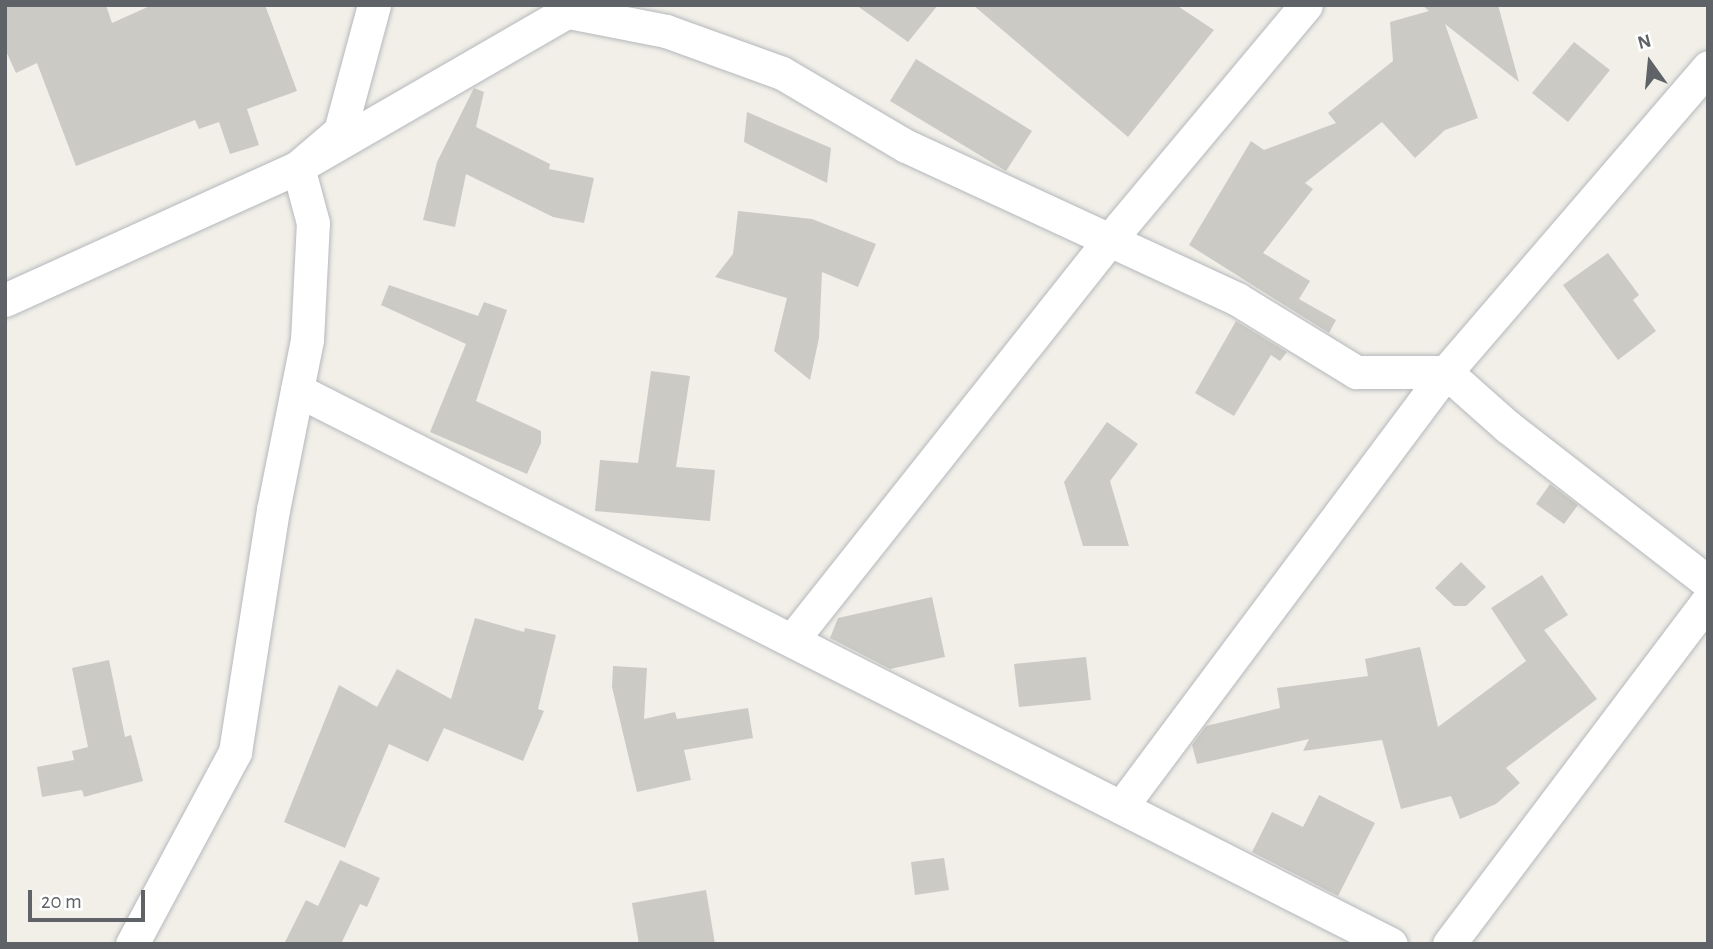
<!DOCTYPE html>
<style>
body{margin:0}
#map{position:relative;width:1713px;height:949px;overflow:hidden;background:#f1efe8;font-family:"Alegreya Sans",sans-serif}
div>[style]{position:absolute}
.building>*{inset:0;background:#cccac5}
.roads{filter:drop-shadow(0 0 2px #b5b8bc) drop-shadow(0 0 2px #b5b8bc)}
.street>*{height:33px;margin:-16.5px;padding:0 16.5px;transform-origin:16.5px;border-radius:16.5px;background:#fff}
span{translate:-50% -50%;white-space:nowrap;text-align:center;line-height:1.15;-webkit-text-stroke:5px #fff;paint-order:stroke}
.frame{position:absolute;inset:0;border:7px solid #5f6368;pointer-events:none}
.north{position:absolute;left:1615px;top:28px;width:70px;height:70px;-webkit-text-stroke:5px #fff;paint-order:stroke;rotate:345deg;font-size:19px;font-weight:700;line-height:28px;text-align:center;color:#5f6368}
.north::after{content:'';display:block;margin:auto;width:24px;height:32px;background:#5f6368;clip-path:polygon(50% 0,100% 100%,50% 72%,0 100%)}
.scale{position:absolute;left:28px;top:890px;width:117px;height:32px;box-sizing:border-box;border:4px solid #5f6368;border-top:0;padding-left:9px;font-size:21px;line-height:24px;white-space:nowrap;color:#5f6368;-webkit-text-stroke:5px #fff;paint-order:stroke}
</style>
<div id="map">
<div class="building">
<div style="clip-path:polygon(5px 5px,106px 5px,112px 23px,152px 5px,265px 5px,297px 91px,247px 109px,259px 145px,230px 154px,219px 122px,199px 129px,195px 120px,76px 166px,37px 63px,16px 73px,5px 49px)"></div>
<div style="clip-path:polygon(856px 5px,938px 5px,908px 42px)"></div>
<div style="clip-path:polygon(973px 5px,1176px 5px,1214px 30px,1128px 137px)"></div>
<div style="clip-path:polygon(1422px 5px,1498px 5px,1519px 82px,1445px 24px,1478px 118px,1445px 130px,1415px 158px,1382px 122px,1305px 183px,1313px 189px,1263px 253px,1310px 281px,1299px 299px,1336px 320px,1329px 333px,1189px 245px,1251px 141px,1264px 150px,1336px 123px,1328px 113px,1393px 61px,1390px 22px,1429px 11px)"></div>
<div style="clip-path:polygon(1574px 42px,1610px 70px,1568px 122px,1532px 93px)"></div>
<div style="clip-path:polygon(916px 59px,1032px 131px,1006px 171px,890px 101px)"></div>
<div style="clip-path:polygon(474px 88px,484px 92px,476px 127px,550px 164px,549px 169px,594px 178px,584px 223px,553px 217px,466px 174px,455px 227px,423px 220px,437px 162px)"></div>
<div style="clip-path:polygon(747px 112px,831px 148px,827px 183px,744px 142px)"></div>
<div style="clip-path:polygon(738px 211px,812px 219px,876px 244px,858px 287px,822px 272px,819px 338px,810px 380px,774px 351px,787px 298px,715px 277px,733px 254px)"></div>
<div style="clip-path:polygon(1608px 253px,1639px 295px,1633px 300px,1656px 331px,1618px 360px,1563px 285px)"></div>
<div style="clip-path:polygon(389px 285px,478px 316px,484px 302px,507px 310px,476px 401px,541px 431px,541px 443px,527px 474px,430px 432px,466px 344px,381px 305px)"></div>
<div style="clip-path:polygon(1236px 321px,1287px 352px,1280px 361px,1271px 355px,1234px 416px,1195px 393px)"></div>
<div style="clip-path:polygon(651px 371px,690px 376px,676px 467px,715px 470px,710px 521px,595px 511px,600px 460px,638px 463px)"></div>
<div style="clip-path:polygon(1107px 422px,1138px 444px,1110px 481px,1129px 546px,1083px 546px,1064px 482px)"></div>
<div style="clip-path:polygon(1550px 484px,1578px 505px,1564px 524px,1536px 504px)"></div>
<div style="clip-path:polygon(1461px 562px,1486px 587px,1466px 606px,1454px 606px,1435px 588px)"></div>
<div style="clip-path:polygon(1542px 575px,1568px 615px,1544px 630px,1597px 699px,1506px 768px,1520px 783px,1496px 804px,1460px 819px,1451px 796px,1401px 809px,1382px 740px,1303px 751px,1309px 739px,1197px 764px,1192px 745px,1206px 726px,1280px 708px,1277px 688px,1368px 676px,1365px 659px,1420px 647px,1438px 727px,1526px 661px,1491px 608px)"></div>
<div style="clip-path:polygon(932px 597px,945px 657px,890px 669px,830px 638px,838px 618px)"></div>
<div style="clip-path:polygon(475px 618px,524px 632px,525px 628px,556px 635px,538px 709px,544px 711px,523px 761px,444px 728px,428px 762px,389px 744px,345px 848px,284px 822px,339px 685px,377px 707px,397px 669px,451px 699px)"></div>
<div style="clip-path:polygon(1086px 657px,1091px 700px,1019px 707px,1014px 664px)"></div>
<div style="clip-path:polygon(109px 660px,125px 737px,131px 735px,143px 781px,84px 797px,82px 790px,42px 797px,37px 767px,74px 760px,72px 751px,88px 747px,72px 668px)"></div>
<div style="clip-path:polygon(613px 666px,647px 668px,644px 719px,675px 712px,677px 719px,748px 708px,753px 738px,684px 750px,691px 780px,637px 792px,612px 687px)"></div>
<div style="clip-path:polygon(1319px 795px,1375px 823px,1338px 896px,1252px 852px,1272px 812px,1303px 827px)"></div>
<div style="clip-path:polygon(944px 858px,949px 890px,915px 895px,911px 862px)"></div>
<div style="clip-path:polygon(340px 860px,380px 878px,367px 907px,360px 904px,341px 944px,284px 944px,306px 900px,318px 906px)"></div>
<div style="clip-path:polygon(706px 890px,715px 944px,639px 944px,632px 903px)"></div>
</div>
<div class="roads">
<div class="street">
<div style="left:560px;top:5px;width:11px;rotate:38deg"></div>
<div style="left:569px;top:12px;width:99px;rotate:11.1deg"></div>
<div style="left:666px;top:31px;width:123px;rotate:19.9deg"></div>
<div style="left:782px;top:73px;width:144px;rotate:30.5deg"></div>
<div style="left:906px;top:146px;width:365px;rotate:24.8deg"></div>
<div style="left:1237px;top:299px;width:140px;rotate:31.5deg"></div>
<div style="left:1356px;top:372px;width:90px"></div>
<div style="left:1446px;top:372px;width:83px;rotate:41.6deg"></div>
<div style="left:1508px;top:427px;width:253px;rotate:37.8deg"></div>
<div style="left:5px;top:300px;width:322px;rotate:-24.4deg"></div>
<div style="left:298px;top:167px;width:324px;rotate:-30deg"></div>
<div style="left:297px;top:390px;width:1226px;rotate:26.86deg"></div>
<div style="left:792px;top:640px;width:507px;rotate:-51.57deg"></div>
<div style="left:1107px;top:243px;width:310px;rotate:-50.1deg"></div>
<div style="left:1121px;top:807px;width:543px;rotate:-53.24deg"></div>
<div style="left:1446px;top:372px;width:402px;rotate:-49.3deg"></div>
<div style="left:132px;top:944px;width:218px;rotate:-61.8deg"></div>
<div style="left:235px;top:752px;width:245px;rotate:-81.1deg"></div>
<div style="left:273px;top:510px;width:173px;rotate:-78.7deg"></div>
<div style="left:307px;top:340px;width:117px;rotate:-87.1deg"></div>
<div style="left:313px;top:223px;width:58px;rotate:-105deg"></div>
<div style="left:298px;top:167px;width:55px;rotate:-40.6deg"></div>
<div style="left:340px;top:131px;width:131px;rotate:-74.9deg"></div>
<div style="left:1449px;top:944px;width:431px;rotate:-53deg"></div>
</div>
</div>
<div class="frame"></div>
<div class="north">N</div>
<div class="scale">20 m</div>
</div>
